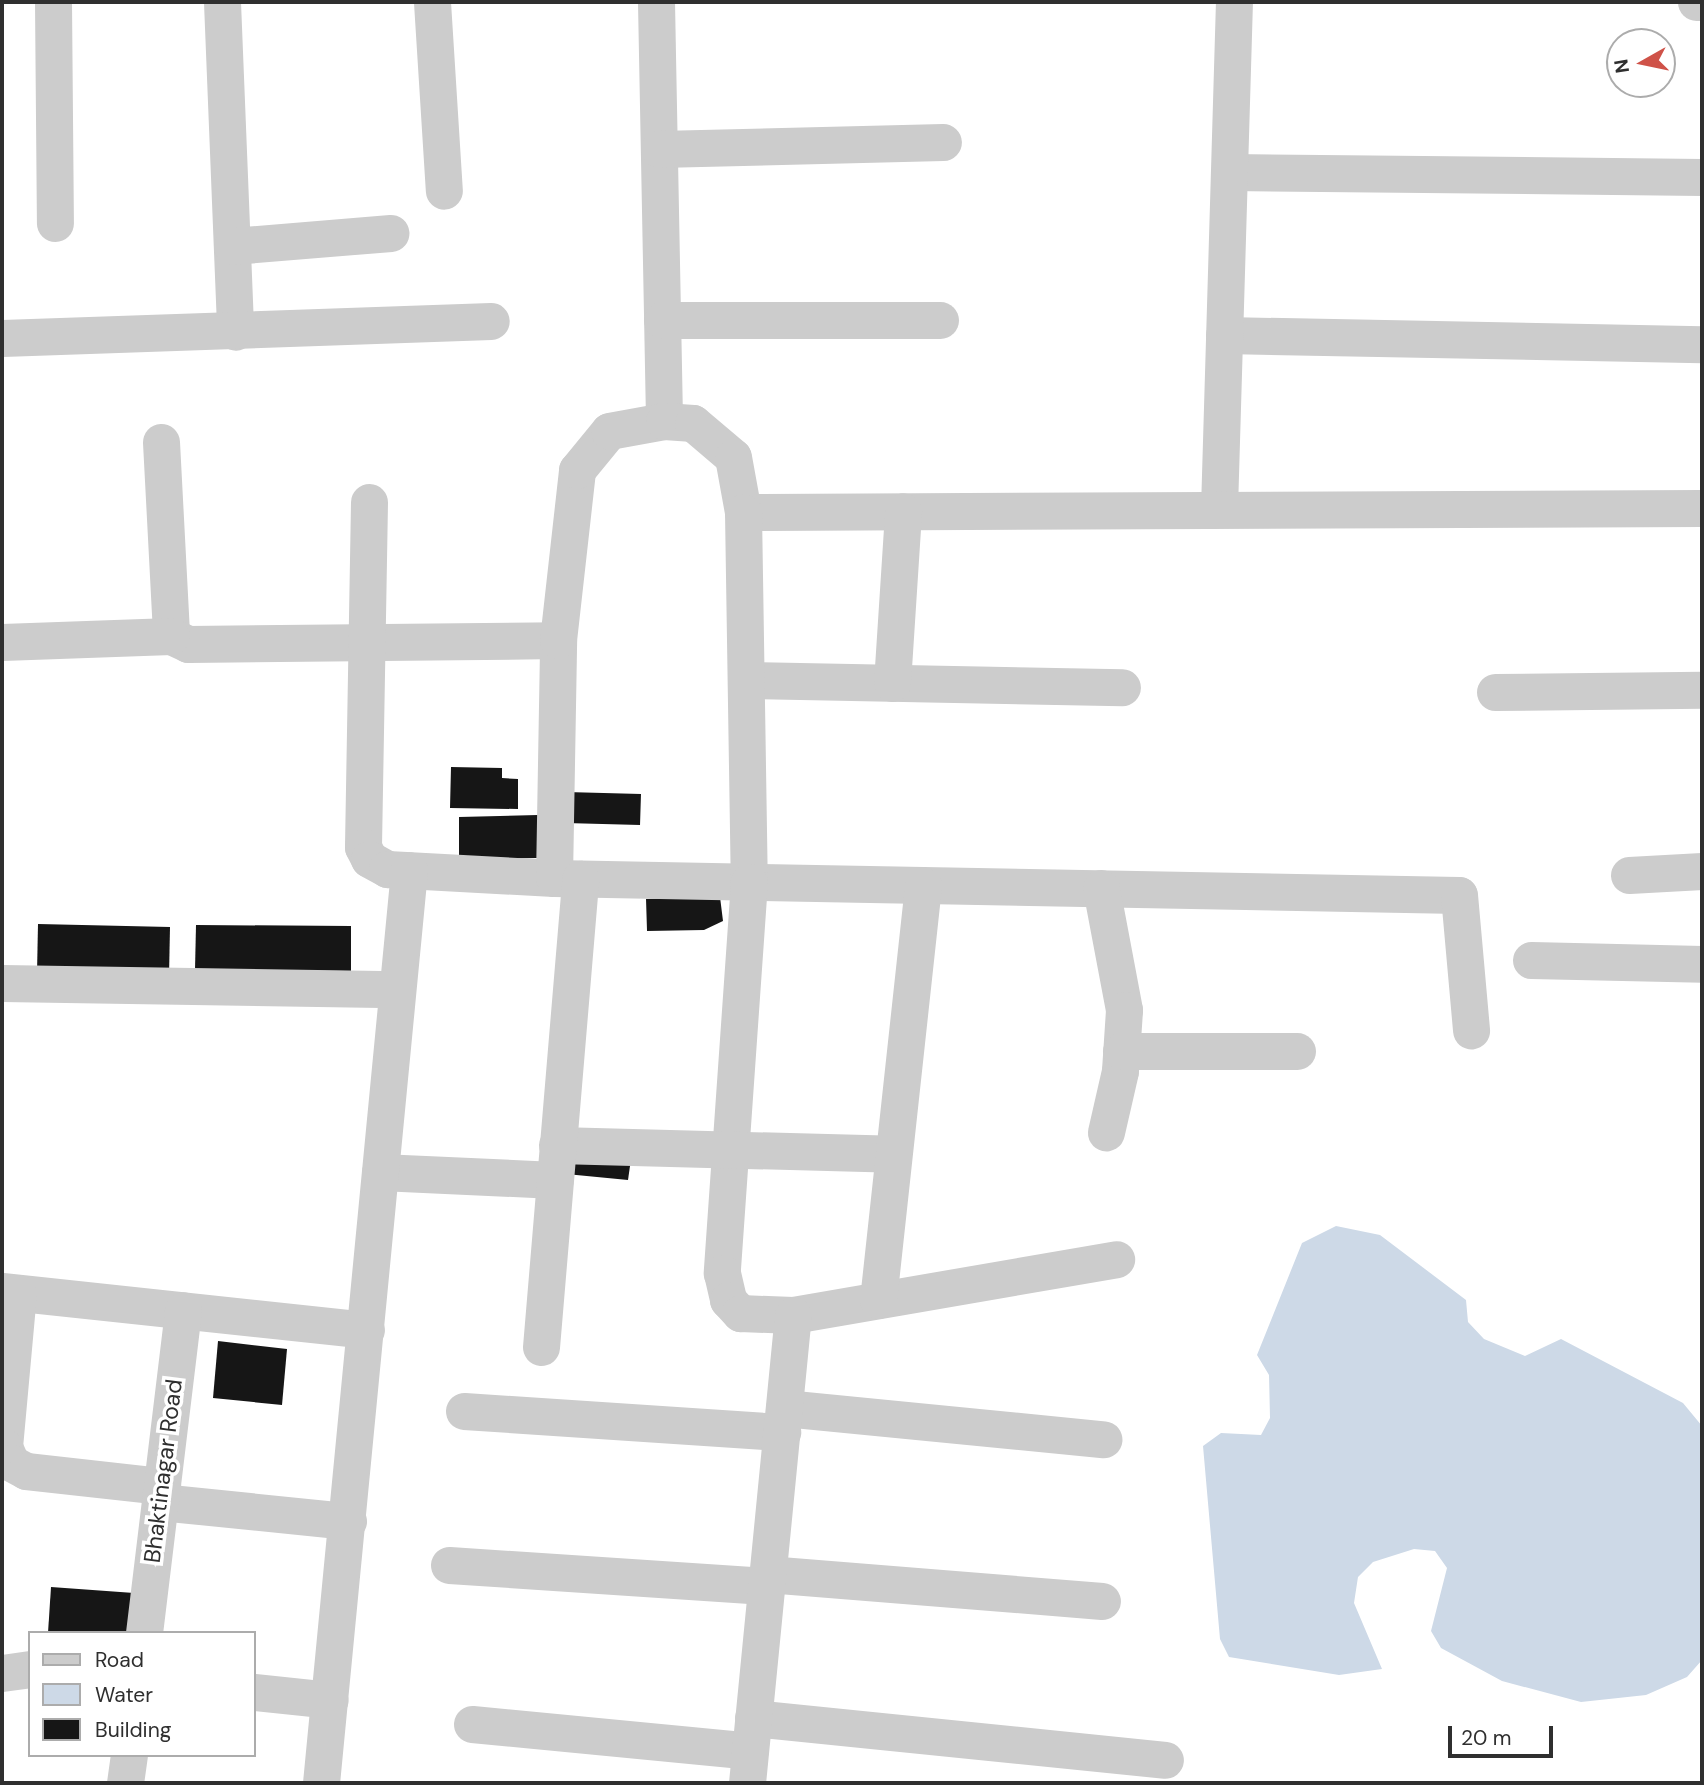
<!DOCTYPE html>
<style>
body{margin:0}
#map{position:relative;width:1704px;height:1785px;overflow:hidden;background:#fff;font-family:"DM Sans",sans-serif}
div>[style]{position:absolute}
.water>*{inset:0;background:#cdd9e7}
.building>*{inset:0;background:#161616}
.street>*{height:37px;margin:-18.5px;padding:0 18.5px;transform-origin:18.5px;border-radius:18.5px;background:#ccc}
span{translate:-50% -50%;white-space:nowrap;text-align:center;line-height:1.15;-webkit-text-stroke:7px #fff;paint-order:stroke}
.street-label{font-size:23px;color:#2f2f2f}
.frame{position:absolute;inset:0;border:4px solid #2f2f2f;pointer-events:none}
.legend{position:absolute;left:28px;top:1631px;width:228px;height:126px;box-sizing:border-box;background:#fff;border:2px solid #acacac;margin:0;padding:9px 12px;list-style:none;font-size:21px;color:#2f2f2f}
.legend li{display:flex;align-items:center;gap:14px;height:35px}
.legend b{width:35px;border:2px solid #acacac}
.north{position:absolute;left:1606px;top:28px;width:70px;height:70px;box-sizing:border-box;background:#fff;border:2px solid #acacac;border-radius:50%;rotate:261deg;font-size:19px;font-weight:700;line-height:28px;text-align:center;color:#2f2f2f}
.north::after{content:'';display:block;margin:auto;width:24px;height:32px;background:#cf5248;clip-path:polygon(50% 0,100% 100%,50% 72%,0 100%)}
.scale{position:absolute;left:1448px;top:1726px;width:105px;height:32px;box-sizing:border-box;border:4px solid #2f2f2f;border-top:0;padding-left:9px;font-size:21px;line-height:24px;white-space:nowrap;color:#2f2f2f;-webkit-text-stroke:5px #fff;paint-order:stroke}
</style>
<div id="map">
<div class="water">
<div style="clip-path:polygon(1336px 1226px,1380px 1235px,1466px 1300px,1468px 1322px,1484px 1339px,1525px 1356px,1561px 1339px,1683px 1403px,1702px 1426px,1702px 1660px,1687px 1677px,1646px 1695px,1581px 1702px,1502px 1681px,1441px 1648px,1431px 1631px,1447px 1568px,1435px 1551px,1414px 1549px,1373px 1562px,1358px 1577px,1354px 1603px,1382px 1669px,1339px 1675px,1229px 1657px,1220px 1639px,1203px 1446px,1221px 1433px,1261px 1435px,1270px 1418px,1269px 1375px,1257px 1355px,1302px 1243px)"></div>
</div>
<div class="building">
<div style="clip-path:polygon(451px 767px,502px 768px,502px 778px,518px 779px,518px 809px,450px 808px)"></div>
<div style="clip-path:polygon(566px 792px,641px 794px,640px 825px,565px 823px)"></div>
<div style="clip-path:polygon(538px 815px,538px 858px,459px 859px,459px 817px)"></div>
<div style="clip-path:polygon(720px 897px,723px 921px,704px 930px,647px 931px,646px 899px)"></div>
<div style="clip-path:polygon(38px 924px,170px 927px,169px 976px,37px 973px)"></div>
<div style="clip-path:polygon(196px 925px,351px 926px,351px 971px,195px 970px)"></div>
<div style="clip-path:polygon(567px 1149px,631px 1159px,628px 1180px,566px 1174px)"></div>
<div style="clip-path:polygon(218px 1341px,287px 1349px,282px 1405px,213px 1398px)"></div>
<div style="clip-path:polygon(51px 1587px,134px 1593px,131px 1633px,48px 1633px)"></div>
</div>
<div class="street">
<div style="left:53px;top:2px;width:221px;rotate:89.5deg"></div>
<div style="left:222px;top:2px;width:330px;rotate:87.7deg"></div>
<div style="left:432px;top:2px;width:189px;rotate:86.4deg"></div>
<div style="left:656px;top:2px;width:419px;rotate:88.9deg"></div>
<div style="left:1696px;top:2px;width:6px"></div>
<div style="left:659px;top:149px;width:284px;rotate:-1.4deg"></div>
<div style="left:1230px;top:172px;width:472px;rotate:0.6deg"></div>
<div style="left:232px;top:246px;width:159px;rotate:-4.7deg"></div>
<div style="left:662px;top:320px;width:278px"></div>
<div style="left:1224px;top:335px;width:478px;rotate:1.1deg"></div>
<div style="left:2px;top:338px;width:489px;rotate:-2deg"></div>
<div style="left:161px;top:442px;width:194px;rotate:87deg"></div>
<div style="left:171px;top:636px;width:19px;rotate:25deg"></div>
<div style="left:188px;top:644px;width:370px;rotate:-0.6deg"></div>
<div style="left:369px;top:502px;width:345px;rotate:91deg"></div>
<div style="left:363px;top:847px;width:13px;rotate:63deg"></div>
<div style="left:369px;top:859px;width:21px;rotate:29deg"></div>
<div style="left:387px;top:869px;width:167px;rotate:3.1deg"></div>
<div style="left:554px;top:878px;width:905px;rotate:1.08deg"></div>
<div style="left:1459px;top:895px;width:136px;rotate:84.9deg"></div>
<div style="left:1219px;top:509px;width:507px;rotate:-88.31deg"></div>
<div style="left:743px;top:512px;width:959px;rotate:-0.24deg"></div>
<div style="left:2px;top:642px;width:169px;rotate:-2deg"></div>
<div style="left:746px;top:680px;width:376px;rotate:1.1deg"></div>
<div style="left:892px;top:683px;width:172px;rotate:-86.3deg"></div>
<div style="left:1495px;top:692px;width:207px;rotate:-0.6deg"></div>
<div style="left:1629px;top:875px;width:73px;rotate:-3.1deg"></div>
<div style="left:554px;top:878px;width:238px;rotate:-89deg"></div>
<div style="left:558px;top:640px;width:171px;rotate:-83.6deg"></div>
<div style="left:577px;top:470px;width:50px;rotate:-50.6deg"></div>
<div style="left:609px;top:431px;width:56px;rotate:-10.3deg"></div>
<div style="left:664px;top:421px;width:29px;rotate:4deg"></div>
<div style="left:693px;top:423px;width:52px;rotate:40.4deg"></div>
<div style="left:733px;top:457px;width:56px;rotate:79.7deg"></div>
<div style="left:743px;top:512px;width:370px;rotate:89.1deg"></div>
<div style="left:749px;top:882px;width:392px;rotate:94deg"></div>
<div style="left:722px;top:1273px;width:28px;rotate:77deg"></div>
<div style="left:728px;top:1300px;width:18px;rotate:47deg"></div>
<div style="left:740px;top:1313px;width:53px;rotate:2.2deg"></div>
<div style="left:793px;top:1315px;width:328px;rotate:-9.8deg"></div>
<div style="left:1101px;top:888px;width:124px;rotate:79.3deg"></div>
<div style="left:1124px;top:1010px;width:61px;rotate:93.8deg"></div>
<div style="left:1120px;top:1071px;width:63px;rotate:102.9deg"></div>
<div style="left:1531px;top:960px;width:171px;rotate:1.3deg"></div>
<div style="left:2px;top:983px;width:395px;rotate:0.9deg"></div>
<div style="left:1121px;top:1051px;width:176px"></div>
<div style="left:557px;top:1145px;width:336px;rotate:1.5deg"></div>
<div style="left:380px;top:1172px;width:175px;rotate:2.6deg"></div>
<div style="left:2px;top:1291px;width:366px;rotate:6.1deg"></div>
<div style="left:18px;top:1293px;width:155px;rotate:95.2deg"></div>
<div style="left:4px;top:1447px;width:17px;rotate:66deg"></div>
<div style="left:11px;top:1463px;width:17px;rotate:28deg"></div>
<div style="left:26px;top:1471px;width:137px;rotate:6.3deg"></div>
<div style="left:878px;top:1300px;width:417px;rotate:-83.8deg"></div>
<div style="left:541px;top:1347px;width:470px;rotate:-85.2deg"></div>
<div style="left:784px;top:1408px;width:321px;rotate:5.6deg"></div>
<div style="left:464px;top:1411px;width:319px;rotate:3.8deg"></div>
<div style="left:160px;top:1502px;width:189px;rotate:5.8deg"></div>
<div style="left:449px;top:1565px;width:318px;rotate:3.8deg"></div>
<div style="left:767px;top:1574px;width:336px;rotate:4.6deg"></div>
<div style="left:144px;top:1633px;width:325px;rotate:-83.1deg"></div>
<div style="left:2px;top:1673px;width:28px;rotate:-8deg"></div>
<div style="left:254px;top:1692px;width:76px;rotate:6deg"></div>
<div style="left:753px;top:1718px;width:414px;rotate:5.8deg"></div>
<div style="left:472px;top:1724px;width:279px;rotate:5.5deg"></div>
<div style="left:125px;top:1783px;width:28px;rotate:-82deg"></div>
<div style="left:321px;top:1783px;width:917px;rotate:-84.49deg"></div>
<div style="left:747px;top:1783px;width:470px;rotate:-84.4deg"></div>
</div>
<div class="street-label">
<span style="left:163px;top:1471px;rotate:-83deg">Bhaktinagar Road</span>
</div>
<div class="frame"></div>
<ul class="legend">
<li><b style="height:9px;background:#ccc"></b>Road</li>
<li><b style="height:19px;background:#cdd9e7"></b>Water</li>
<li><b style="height:19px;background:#161616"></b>Building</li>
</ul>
<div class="north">N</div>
<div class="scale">20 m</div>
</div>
